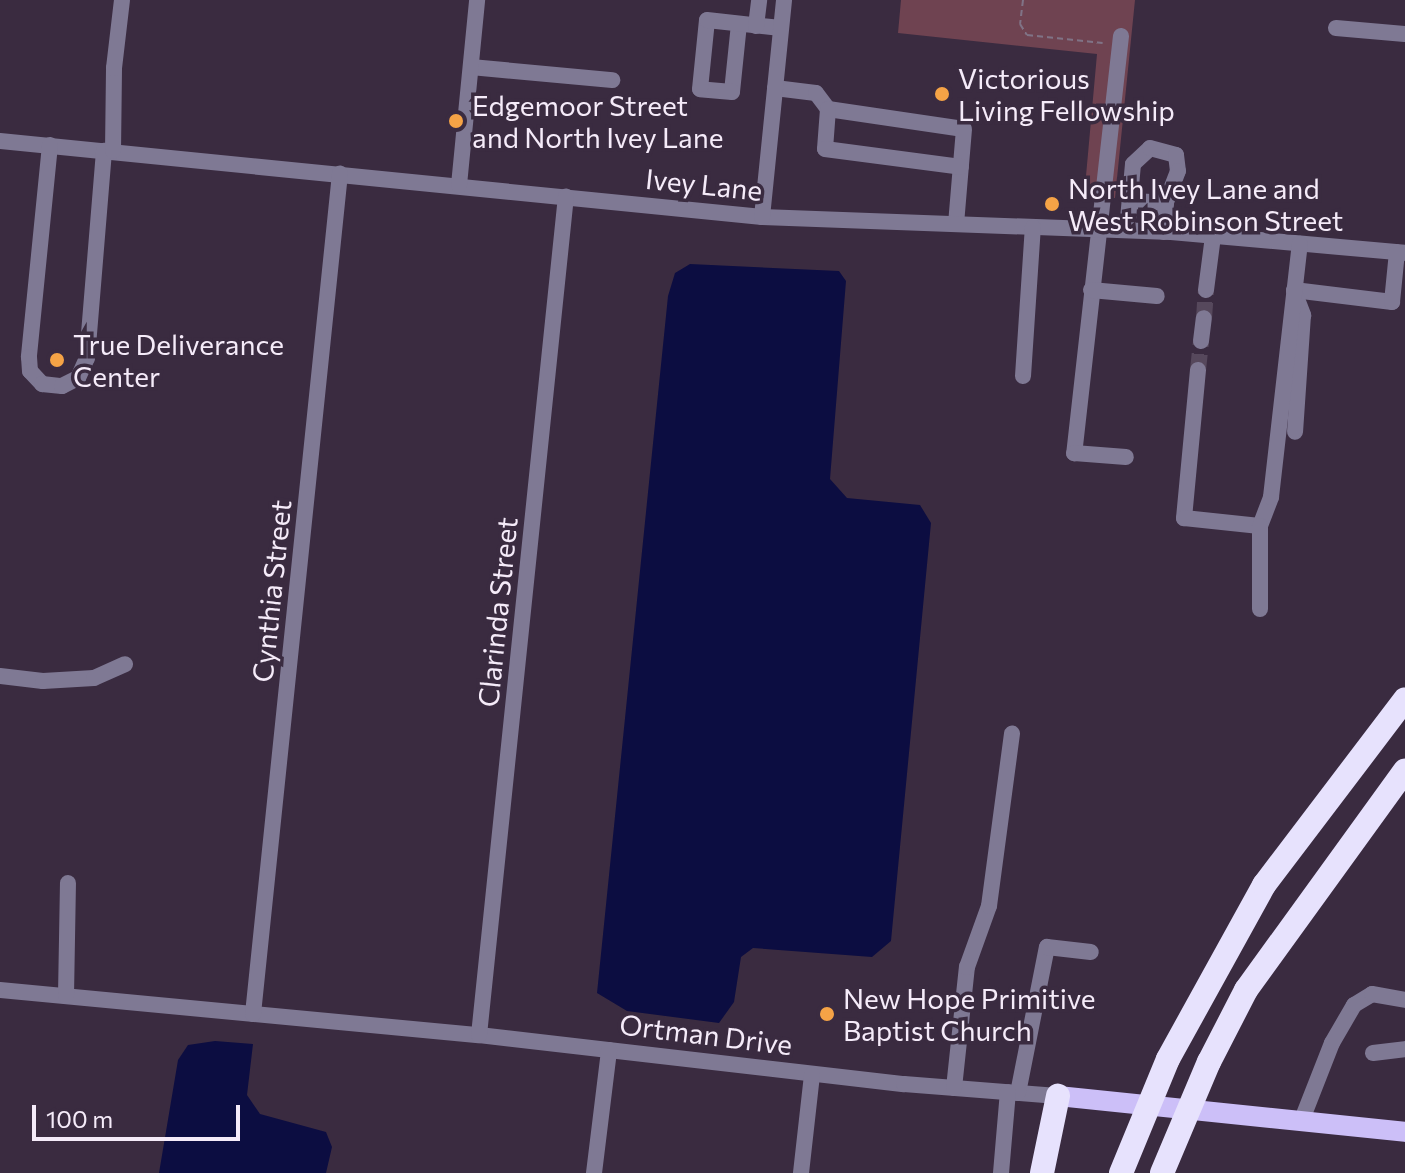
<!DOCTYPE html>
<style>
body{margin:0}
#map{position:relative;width:1405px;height:1173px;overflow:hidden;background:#3a2b40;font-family:Commissioner,sans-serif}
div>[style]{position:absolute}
.green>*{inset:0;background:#6f4351}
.water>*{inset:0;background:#0c0d41}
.minor-tunnel>*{height:16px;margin-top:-8px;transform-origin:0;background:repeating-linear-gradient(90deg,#56485c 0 16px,transparent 0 24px)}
.path>*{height:2px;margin-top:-1px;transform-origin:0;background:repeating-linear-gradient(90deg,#807386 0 6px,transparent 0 10px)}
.minor>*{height:16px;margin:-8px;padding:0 8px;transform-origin:8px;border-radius:8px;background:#7f7994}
.major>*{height:20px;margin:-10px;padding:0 10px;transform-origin:10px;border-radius:10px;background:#ccbff8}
.highway>*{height:24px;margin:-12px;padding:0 12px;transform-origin:12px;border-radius:12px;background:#e7e2fd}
.highway-bridge>*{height:24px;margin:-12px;padding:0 12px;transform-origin:12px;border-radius:12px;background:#e7e2fd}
.dots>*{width:22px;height:22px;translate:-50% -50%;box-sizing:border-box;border:4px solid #3a2b40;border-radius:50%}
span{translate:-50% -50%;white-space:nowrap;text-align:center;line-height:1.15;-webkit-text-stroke:7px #3a2b40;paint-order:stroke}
.poi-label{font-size:28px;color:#f5ebf9}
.left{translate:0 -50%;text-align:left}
.street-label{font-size:28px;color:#f5ebf9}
.scale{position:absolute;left:32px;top:1105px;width:208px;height:36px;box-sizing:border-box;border:4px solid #f5ebf9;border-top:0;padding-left:10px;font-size:24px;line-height:28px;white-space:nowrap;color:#f5ebf9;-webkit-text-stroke:6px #3a2b40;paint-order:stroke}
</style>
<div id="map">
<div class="green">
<div style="clip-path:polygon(901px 0,1135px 0,1115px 198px,1084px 198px,1097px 54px,898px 33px)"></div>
</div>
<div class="water">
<div style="clip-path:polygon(690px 264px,839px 271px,846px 281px,830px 479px,847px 498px,920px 505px,931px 523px,891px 941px,872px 957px,753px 948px,741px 957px,734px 1002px,719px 1023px,627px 1011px,597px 993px,668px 296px,675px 273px)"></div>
<div style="clip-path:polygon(215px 1041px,253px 1044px,247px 1095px,260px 1114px,326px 1132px,332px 1147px,326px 1173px,159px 1173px,178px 1060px,188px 1045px)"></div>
</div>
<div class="minor-tunnel">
<div style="left:1204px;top:318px;width:28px;rotate:-86deg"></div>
<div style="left:1198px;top:370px;width:29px;rotate:-84deg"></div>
</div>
<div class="path">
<div style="left:1023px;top:0;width:24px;rotate:97deg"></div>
<div style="left:1020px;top:24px;width:13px;rotate:58deg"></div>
<div style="left:1027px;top:35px;width:76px;rotate:6deg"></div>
</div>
<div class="minor">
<div style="left:739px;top:24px;width:68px;rotate:95.9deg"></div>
<div style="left:732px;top:92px;width:32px;rotate:-175deg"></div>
<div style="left:700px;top:89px;width:69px;rotate:-84.2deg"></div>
<div style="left:707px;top:20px;width:74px;rotate:6.2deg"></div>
<div style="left:756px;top:26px;width:26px;rotate:-83deg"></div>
<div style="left:1336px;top:28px;width:69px;rotate:5deg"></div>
<div style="left:1121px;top:36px;width:420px;rotate:96.4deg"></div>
<div style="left:1074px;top:453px;width:52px;rotate:4.4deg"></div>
<div style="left:471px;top:67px;width:142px;rotate:5.3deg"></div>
<div style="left:775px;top:88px;width:41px;rotate:7deg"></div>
<div style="left:816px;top:93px;width:20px;rotate:53deg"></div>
<div style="left:828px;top:109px;width:137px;rotate:8.4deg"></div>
<div style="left:964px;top:129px;width:95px;rotate:94.8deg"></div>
<div style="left:828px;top:109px;width:40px;rotate:94.3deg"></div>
<div style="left:825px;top:149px;width:137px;rotate:7.5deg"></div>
<div style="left:0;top:141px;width:766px;rotate:5.7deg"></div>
<div style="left:762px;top:217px;width:409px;rotate:2.1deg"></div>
<div style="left:1171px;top:232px;width:235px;rotate:5.1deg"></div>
<div style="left:50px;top:145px;width:213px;rotate:95.7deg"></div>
<div style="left:29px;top:357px;width:14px;rotate:86deg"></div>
<div style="left:30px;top:371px;width:18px;rotate:47deg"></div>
<div style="left:42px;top:384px;width:20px;rotate:6deg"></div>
<div style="left:62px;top:386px;width:18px;rotate:-27deg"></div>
<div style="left:78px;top:378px;width:22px;rotate:-66deg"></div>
<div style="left:87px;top:358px;width:208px;rotate:-85.3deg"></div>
<div style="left:113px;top:151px;width:83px;rotate:-89.3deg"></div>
<div style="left:114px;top:68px;width:68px;rotate:-83.3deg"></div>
<div style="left:459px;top:185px;width:186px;rotate:-84.4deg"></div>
<div style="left:1132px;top:201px;width:34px;rotate:3deg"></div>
<div style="left:762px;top:217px;width:218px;rotate:-84.2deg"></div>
<div style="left:1127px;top:230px;width:66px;rotate:-84.8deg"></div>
<div style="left:1133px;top:164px;width:23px;rotate:-43deg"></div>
<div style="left:1150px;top:148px;width:27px;rotate:15deg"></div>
<div style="left:1176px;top:155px;width:16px;rotate:83deg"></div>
<div style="left:1178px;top:171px;width:34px;rotate:111deg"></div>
<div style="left:1166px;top:203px;width:29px;rotate:94deg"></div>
<div style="left:1091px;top:290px;width:66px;rotate:5.2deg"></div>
<div style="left:1206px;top:290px;width:54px;rotate:-82.6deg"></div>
<div style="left:1294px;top:290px;width:99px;rotate:7deg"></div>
<div style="left:1392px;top:302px;width:50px;rotate:-84.3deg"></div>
<div style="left:1294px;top:291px;width:26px;rotate:69deg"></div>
<div style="left:1303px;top:315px;width:117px;rotate:93.9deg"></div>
<div style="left:1201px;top:341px;width:23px;rotate:-83deg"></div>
<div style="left:1198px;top:370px;width:149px;rotate:95.4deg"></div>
<div style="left:1184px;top:518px;width:76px;rotate:6deg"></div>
<div style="left:1260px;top:526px;width:31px;rotate:-69deg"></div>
<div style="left:1271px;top:497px;width:255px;rotate:-83.5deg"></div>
<div style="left:1023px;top:376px;width:149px;rotate:-86.2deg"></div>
<div style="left:1260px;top:526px;width:83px;rotate:90deg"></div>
<div style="left:0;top:676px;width:43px;rotate:6.6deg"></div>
<div style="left:43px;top:681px;width:51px;rotate:-3.4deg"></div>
<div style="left:94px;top:678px;width:34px;rotate:-24deg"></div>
<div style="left:0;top:990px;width:481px;rotate:5.4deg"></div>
<div style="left:479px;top:1035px;width:428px;rotate:6.6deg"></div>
<div style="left:904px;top:1084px;width:154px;rotate:4.5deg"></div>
<div style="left:66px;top:996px;width:113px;rotate:-89deg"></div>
<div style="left:253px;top:1014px;width:845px;rotate:-84.09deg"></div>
<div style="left:479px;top:1035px;width:843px;rotate:-84.08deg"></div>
<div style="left:1373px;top:1053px;width:32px;rotate:-7deg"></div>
<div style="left:954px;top:1088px;width:122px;rotate:-83.9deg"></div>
<div style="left:967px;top:967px;width:65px;rotate:-70.2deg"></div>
<div style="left:989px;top:906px;width:174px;rotate:-82.4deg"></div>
<div style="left:1018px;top:1093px;width:149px;rotate:-78.8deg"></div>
<div style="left:1047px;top:947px;width:44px;rotate:6.5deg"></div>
<div style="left:1301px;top:1122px;width:85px;rotate:-68.6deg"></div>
<div style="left:1332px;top:1043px;width:44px;rotate:-59.9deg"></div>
<div style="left:1354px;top:1005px;width:21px;rotate:-31deg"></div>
<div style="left:1372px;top:994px;width:34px;rotate:10deg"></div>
<div style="left:594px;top:1173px;width:124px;rotate:-83deg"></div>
<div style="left:801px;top:1173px;width:99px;rotate:-83.6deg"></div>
<div style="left:1001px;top:1173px;width:81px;rotate:-85.1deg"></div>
</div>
<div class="major">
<div style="left:1058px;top:1096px;width:349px;rotate:5.9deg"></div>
</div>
<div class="highway">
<div style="left:1168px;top:1059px;width:199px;rotate:-61.1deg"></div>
<div style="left:1264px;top:885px;width:233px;rotate:-52.8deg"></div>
<div style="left:1209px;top:1062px;width:81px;rotate:-62.8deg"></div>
<div style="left:1246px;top:990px;width:271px;rotate:-54.1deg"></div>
<div style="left:1042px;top:1173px;width:79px;rotate:-78.3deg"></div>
</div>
<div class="highway-bridge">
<div style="left:1121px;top:1173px;width:123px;rotate:-67.6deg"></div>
<div style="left:1162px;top:1173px;width:121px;rotate:-67.1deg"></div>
</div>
<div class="dots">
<div style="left:942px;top:94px;background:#f5a346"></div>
<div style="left:456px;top:121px;background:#f5a346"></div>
<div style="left:1052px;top:204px;background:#f5a346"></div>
<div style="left:57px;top:360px;background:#f5a346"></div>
<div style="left:827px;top:1014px;background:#f5a346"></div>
</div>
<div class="poi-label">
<span class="left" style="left:958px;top:94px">Victorious<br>Living Fellowship</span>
<span class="left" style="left:472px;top:121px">Edgemoor Street<br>and North Ivey Lane</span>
<span class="left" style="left:1068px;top:204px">North Ivey Lane and<br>West Robinson Street</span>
<span class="left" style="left:73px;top:360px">True Deliverance<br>Center</span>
<span class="left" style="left:843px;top:1014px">New Hope Primitive<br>Baptist Church</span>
</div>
<div class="street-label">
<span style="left:704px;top:184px;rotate:6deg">Ivey Lane</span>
<span style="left:271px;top:591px;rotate:-84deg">Cynthia Street</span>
<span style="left:497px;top:612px;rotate:-84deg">Clarinda Street</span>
<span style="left:706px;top:1034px;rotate:7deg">Ortman Drive</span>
</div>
<div class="scale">100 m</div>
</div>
